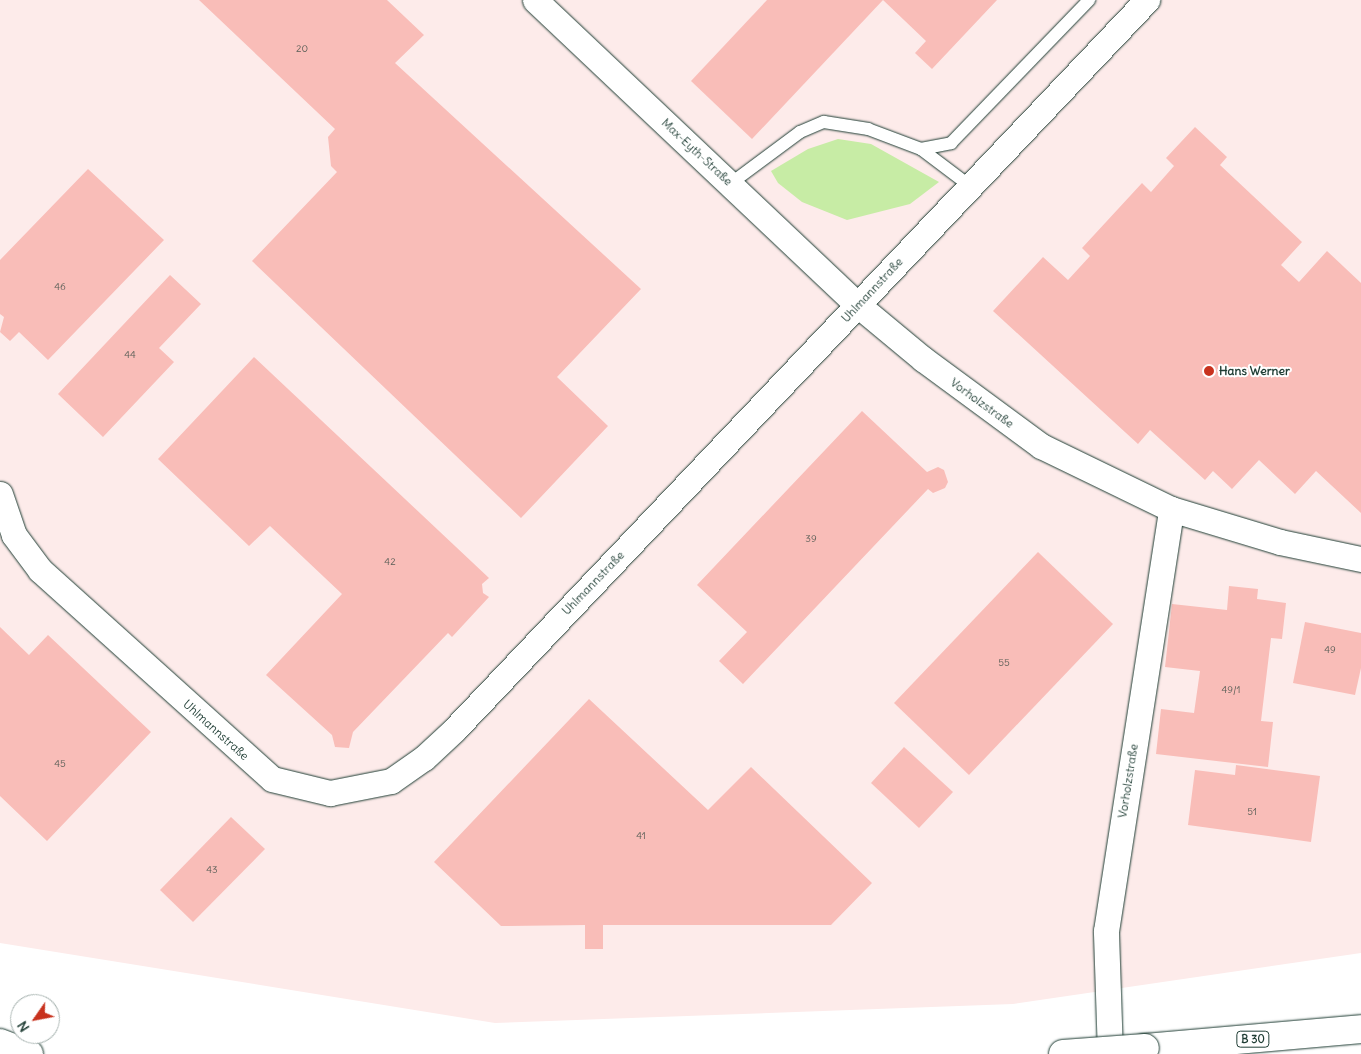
<!DOCTYPE html>
<meta charset="utf-8">
<style>
body{margin:0}
#map{position:relative;width:1361px;height:1054px;overflow:hidden;background:#fff;font-family:Delius,sans-serif}
div>[style]{position:absolute}
.built>*{inset:0;background:#fdebea}
.green>*{inset:0;background:#c7eca5}
.building>*{inset:0;background:#f9bdb8}
.roads{filter:drop-shadow(0 0 1px #1f3d34) drop-shadow(0 0 1px #1f3d34)}
.service>*{height:12px;margin:-6px;padding:0 6px;transform-origin:6px;border-radius:6px;background:#fff}
.minor>*{height:25px;margin:-12.5px;padding:0 12.5px;transform-origin:12.5px;border-radius:12.5px;background:#fff}
.trunk>*{height:28px;margin:-14px;padding:0 14px;transform-origin:14px;border-radius:14px;background:#fff}
.bridges{filter:drop-shadow(0 0 1px #1f3d34) drop-shadow(0 0 1px #1f3d34)}
.trunk-bridge>*{height:28px;margin:-14px;padding:0 14px;transform-origin:14px;border-radius:14px;background:#fff}
.dots>*{width:14px;height:14px;translate:-50% -50%;box-sizing:border-box;border:2px solid #fff;border-radius:50%}
span{translate:-50% -50%;white-space:nowrap;text-align:center;line-height:1.15;-webkit-text-stroke:4px #fff;paint-order:stroke}
.number-label{font-size:10px;color:#565d55}
.number-label span{-webkit-text-stroke-width:0}
.shield-label span{padding:1px 4px;background:#fff;border:1px solid;border-radius:4px;-webkit-text-stroke-width:0}
.shield-label{font-size:11px;color:#1f3d34;font-weight:700}
.street-label{font-size:12px;color:#1f3d34}
.poi-label{font-size:12px;color:#1f3d34;font-weight:700}
.left{translate:0 -50%;text-align:left}
.north{position:absolute;left:10px;top:994px;width:50px;height:50px;box-sizing:border-box;background:#fff;border:1px solid #a5b1ae;border-radius:50%;rotate:237deg;font-size:14px;font-weight:700;line-height:20px;text-align:center;color:#1f3d34}
.north::after{content:'';display:block;margin:auto;width:18px;height:22px;background:#c8321e;clip-path:polygon(50% 0,100% 100%,50% 72%,0 100%)}
</style>
<div id="map">
<div class="built">
<div style="clip-path:polygon(0 0,1361px 0,1361px 953px,1013px 1004px,495px 1023px,0 943px)"></div>
</div>
<div class="green">
<div style="clip-path:polygon(838px 139px,871px 144px,939px 182px,910px 204px,847px 220px,802px 202px,778px 183px,771px 171px,808px 149px)"></div>
</div>
<div class="building">
<div style="clip-path:polygon(199px 0,387px 0,424px 35px,395px 63px,641px 289px,557px 377px,608px 426px,521px 518px,252px 261px,337px 172px,331px 166px,328px 137px,335px 129px)"></div>
<div style="clip-path:polygon(767px 0,883px 0,752px 139px,691px 81px)"></div>
<div style="clip-path:polygon(883px 0,997px 0,932px 69px,915px 53px,926px 41px)"></div>
<div style="clip-path:polygon(1195px 127px,1227px 157px,1220px 165px,1302px 242px,1281px 265px,1299px 282px,1327px 251px,1361px 283px,1361px 513px,1316px 471px,1295px 494px,1259px 460px,1232px 489px,1213px 471px,1205px 480px,1150px 430px,1138px 444px,993px 311px,1043px 257px,1068px 280px,1090px 256px,1082px 248px,1142px 183px,1151px 192px,1174px 166px,1166px 158px)"></div>
<div style="clip-path:polygon(88px 169px,164px 240px,48px 360px,19px 332px,10px 341px,0 332px,4px 317px,0 314px,0 260px)"></div>
<div style="clip-path:polygon(170px 275px,201px 304px,159px 348px,174px 362px,103px 437px,58px 394px)"></div>
<div style="clip-path:polygon(254px 357px,489px 578px,482px 584px,483px 593px,489px 597px,452px 637px,448px 633px,353px 732px,349px 748px,335px 747px,332px 735px,266px 675px,342px 594px,270px 526px,249px 546px,158px 459px)"></div>
<div style="clip-path:polygon(862px 411px,927px 472px,938px 467px,944px 470px,948px 482px,945px 488px,933px 493px,928px 489px,743px 684px,719px 661px,747px 632px,697px 585px)"></div>
<div style="clip-path:polygon(1038px 552px,1113px 624px,969px 775px,894px 703px)"></div>
<div style="clip-path:polygon(1229px 586px,1258px 589px,1257px 599px,1286px 603px,1282px 639px,1271px 638px,1261px 721px,1273px 722px,1268px 767px,1156px 754px,1161px 709px,1194px 713px,1200px 671px,1165px 667px,1172px 604px,1227px 610px)"></div>
<div style="clip-path:polygon(1305px 622px,1361px 633px,1361px 668px,1355px 695px,1293px 683px)"></div>
<div style="clip-path:polygon(0 627px,29px 655px,48px 635px,151px 732px,47px 841px,0 796px)"></div>
<div style="clip-path:polygon(589px 699px,708px 810px,751px 767px,872px 883px,831px 925px,603px 925px,603px 949px,585px 949px,585px 925px,501px 926px,434px 862px)"></div>
<div style="clip-path:polygon(904px 747px,953px 792px,919px 828px,871px 783px)"></div>
<div style="clip-path:polygon(1236px 765px,1320px 776px,1311px 842px,1188px 825px,1195px 770px,1235px 775px)"></div>
<div style="clip-path:polygon(231px 817px,265px 849px,193px 922px,160px 890px)"></div>
</div>
<div class="roads">
<div class="service">
<div style="left:921px;top:149px;width:61px;rotate:37.1deg"></div>
<div style="left:730px;top:184px;width:87px;rotate:-36.6deg"></div>
<div style="left:800px;top:132px;width:26px;rotate:-23deg"></div>
<div style="left:824px;top:122px;width:45px;rotate:9deg"></div>
<div style="left:868px;top:129px;width:57px;rotate:20.7deg"></div>
<div style="left:921px;top:149px;width:31px;rotate:-11deg"></div>
<div style="left:951px;top:143px;width:199px;rotate:-46deg"></div>
</div>
<div class="minor">
<div style="left:535px;top:0;width:444px;rotate:43.4deg"></div>
<div style="left:858px;top:305px;width:85px;rotate:39.7deg"></div>
<div style="left:923px;top:359px;width:147px;rotate:36.4deg"></div>
<div style="left:1041px;top:446px;width:144px;rotate:25.9deg"></div>
<div style="left:1171px;top:509px;width:114px;rotate:16.8deg"></div>
<div style="left:1280px;top:542px;width:83px;rotate:11.9deg"></div>
<div style="left:0;top:494px;width:43px;rotate:71.1deg"></div>
<div style="left:14px;top:535px;width:44px;rotate:53.4deg"></div>
<div style="left:40px;top:570px;width:312px;rotate:42deg"></div>
<div style="left:272px;top:779px;width:60px;rotate:13.6deg"></div>
<div style="left:330px;top:793px;width:62px;rotate:-11.1deg"></div>
<div style="left:391px;top:781px;width:40px;rotate:-34.9deg"></div>
<div style="left:424px;top:758px;width:41px;rotate:-43deg"></div>
<div style="left:454px;top:730px;width:1007px;rotate:-46.49deg"></div>
<div style="left:1110px;top:1054px;width:123px;rotate:-91.9deg"></div>
<div style="left:1106px;top:931px;width:427px;rotate:-81.2deg"></div>
</div>
<div class="trunk">
<div style="left:0;top:1043px;width:31px;rotate:21deg"></div>
<div style="left:1145px;top:1048px;width:217px;rotate:-5deg"></div>
</div>
</div>
<div class="bridges">
<div class="trunk-bridge">
<div style="left:1063px;top:1054px;width:82px;rotate:-4.2deg"></div>
</div>
</div>
<div class="dots">
<div style="left:1209px;top:371px;background:#c8321e"></div>
</div>
<div class="number-label">
<span style="left:302px;top:49px">20</span>
<span style="left:60px;top:287px">46</span>
<span style="left:130px;top:355px">44</span>
<span style="left:811px;top:539px">39</span>
<span style="left:390px;top:562px">42</span>
<span style="left:1330px;top:650px">49</span>
<span style="left:1004px;top:663px">55</span>
<span style="left:1231px;top:690px">49/1</span>
<span style="left:60px;top:764px">45</span>
<span style="left:1252px;top:812px">51</span>
<span style="left:641px;top:836px">41</span>
<span style="left:212px;top:870px">43</span>
</div>
<div class="shield-label">
<span style="left:1253px;top:1039px">B 30</span>
</div>
<div class="street-label">
<span style="left:697px;top:152px;rotate:43deg">Max-Eyth-Straße</span>
<span style="left:872px;top:290px;rotate:-47deg">Uhlmannstraße</span>
<span style="left:982px;top:403px;rotate:36deg">Vorholzstraße</span>
<span style="left:593px;top:583px;rotate:-46deg">Uhlmannstraße</span>
<span style="left:216px;top:730px;rotate:42deg">Uhlmannstraße</span>
<span style="left:1128px;top:781px;rotate:-81deg">Vorholzstraße</span>
</div>
<div class="poi-label">
<span class="left" style="left:1219px;top:371px">Hans Werner</span>
</div>
<div class="north">N</div>
</div>
